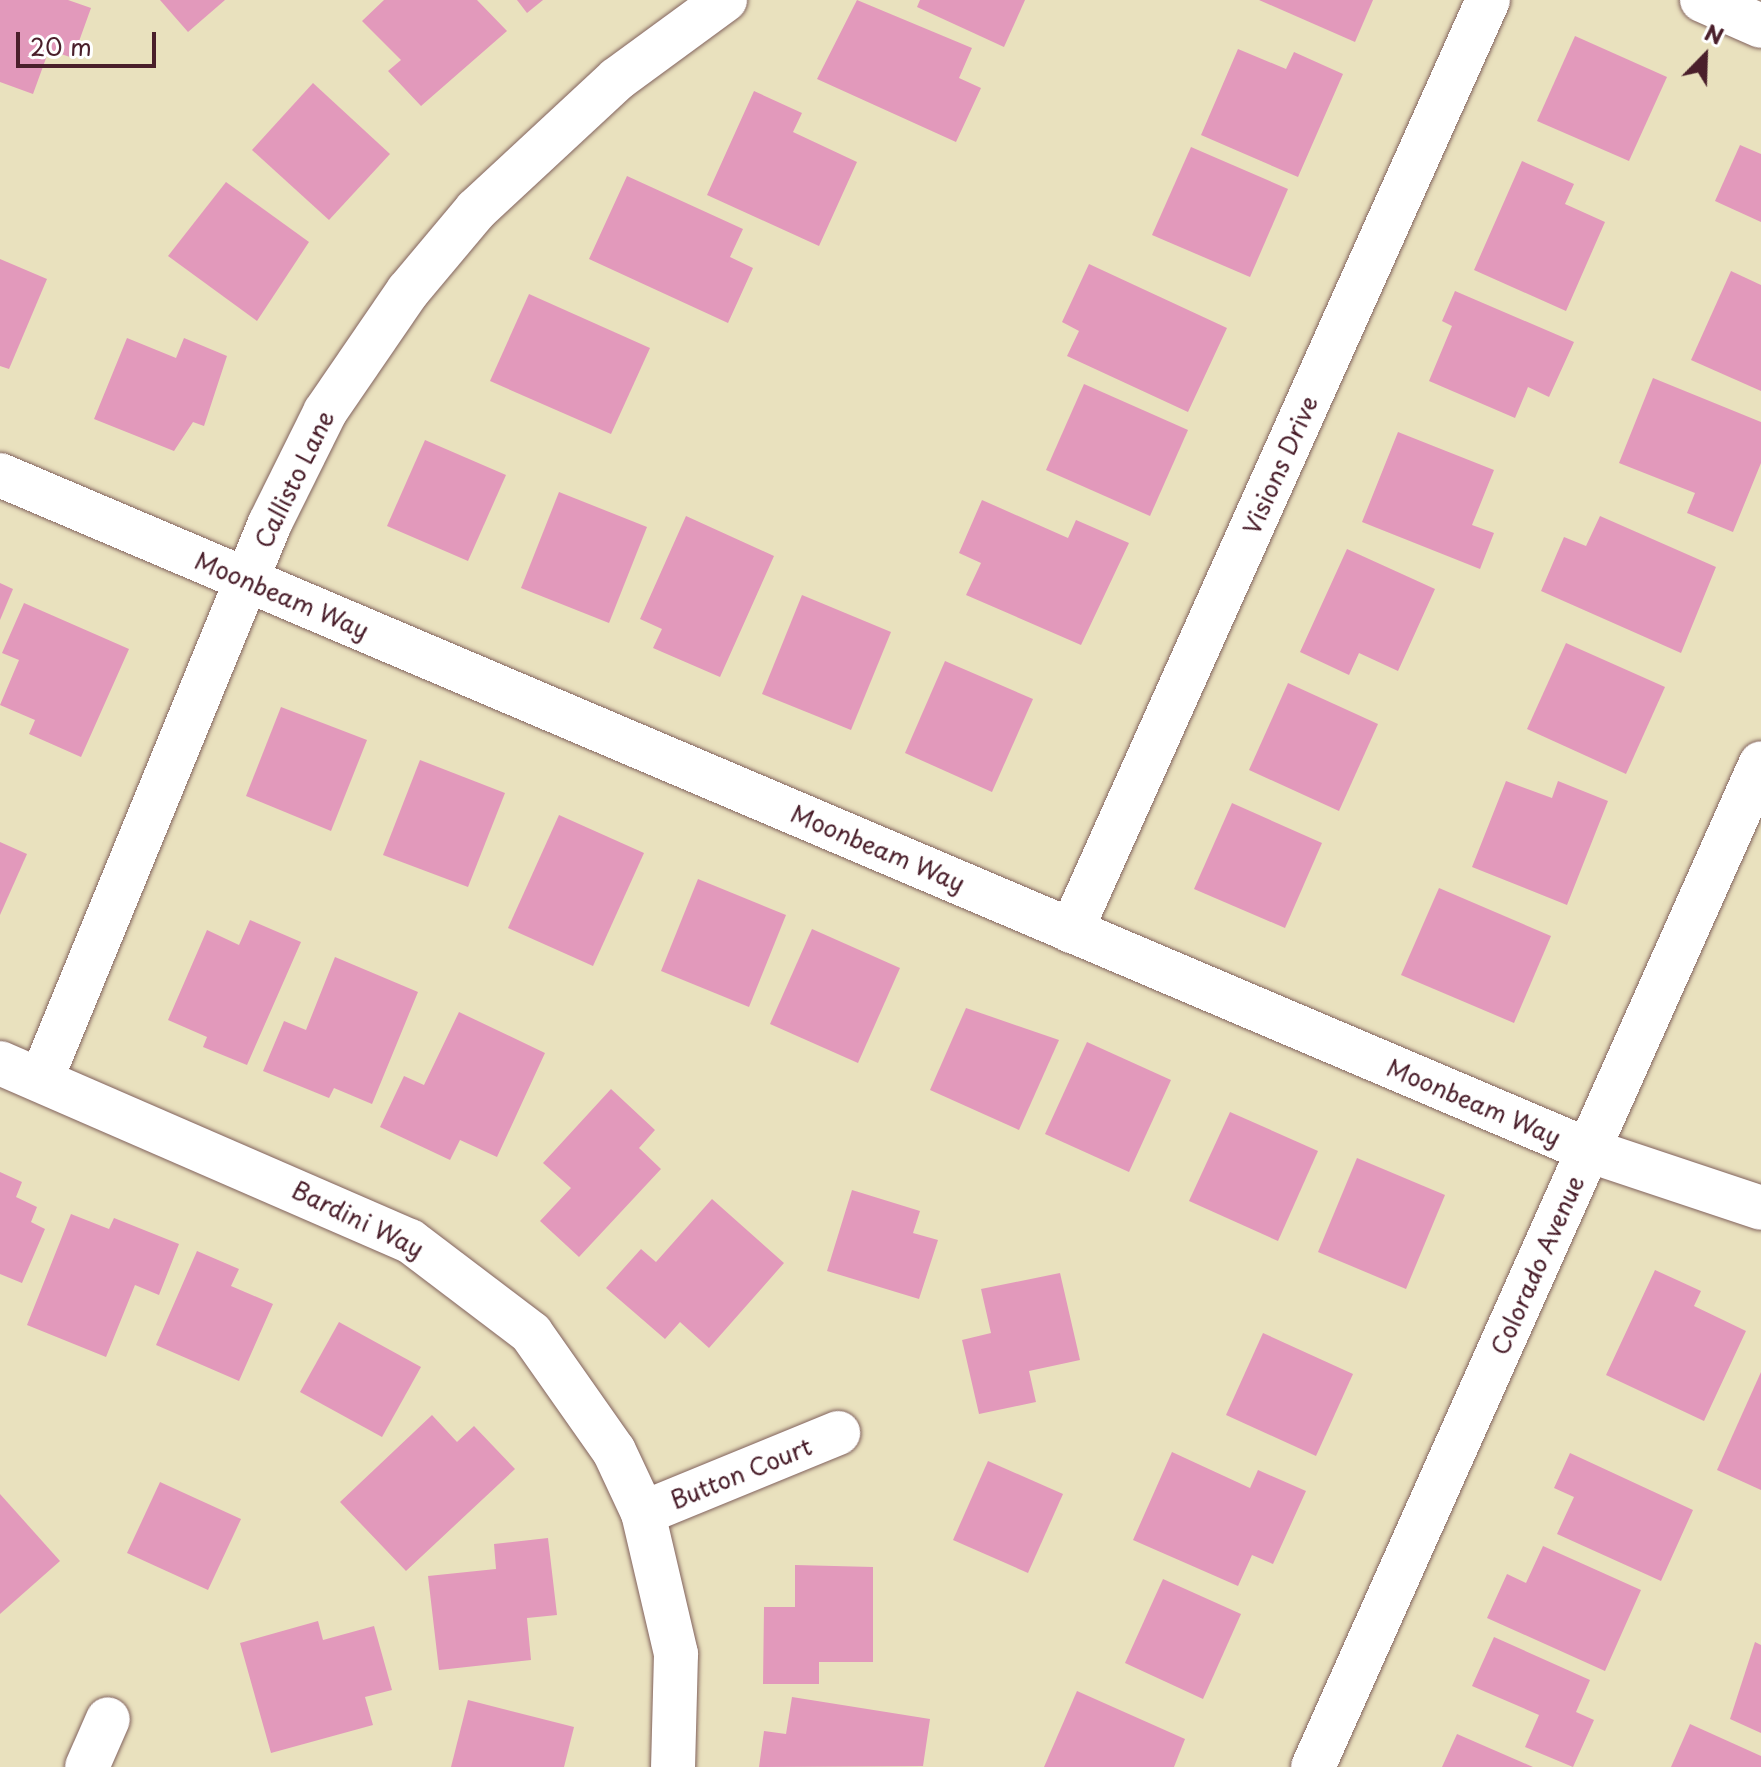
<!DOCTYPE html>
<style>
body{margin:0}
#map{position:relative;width:1761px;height:1767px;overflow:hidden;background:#e9e1be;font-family:"Playpen Sans",sans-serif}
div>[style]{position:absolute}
.building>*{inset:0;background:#e299bb}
.roads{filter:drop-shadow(0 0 2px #82635e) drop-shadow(0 0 2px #82635e)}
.minor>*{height:44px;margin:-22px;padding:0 22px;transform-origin:22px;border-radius:22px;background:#fff}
span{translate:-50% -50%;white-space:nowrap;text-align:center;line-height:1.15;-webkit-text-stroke:7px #fff;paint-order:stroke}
.street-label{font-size:24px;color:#4a1f2b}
.north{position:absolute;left:1665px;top:16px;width:80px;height:80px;-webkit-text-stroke:6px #fff;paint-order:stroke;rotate:23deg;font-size:22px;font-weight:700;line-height:32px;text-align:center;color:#4a1f2b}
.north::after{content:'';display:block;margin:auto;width:28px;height:36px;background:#4a1f2b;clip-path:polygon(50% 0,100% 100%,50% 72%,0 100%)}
.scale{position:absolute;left:16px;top:32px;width:140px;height:36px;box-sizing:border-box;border:4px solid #4a1f2b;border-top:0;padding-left:10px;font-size:24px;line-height:28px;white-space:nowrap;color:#4a1f2b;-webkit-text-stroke:6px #fff;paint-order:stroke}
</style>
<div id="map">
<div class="building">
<div style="clip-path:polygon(0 0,68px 0,91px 8px,73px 58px,49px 50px,33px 94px,0 82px)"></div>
<div style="clip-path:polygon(160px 0,225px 0,188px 32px)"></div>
<div style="clip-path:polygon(384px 0,477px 0,507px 31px,421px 106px,388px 71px,401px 60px,362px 21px)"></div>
<div style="clip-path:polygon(517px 0,543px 0,527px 13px)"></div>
<div style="clip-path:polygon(857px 0,972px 48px,959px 78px,981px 88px,956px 142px,817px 79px)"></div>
<div style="clip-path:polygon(920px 0,1025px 0,1004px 47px,917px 7px)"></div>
<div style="clip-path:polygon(1259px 0,1373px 0,1355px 42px)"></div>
<div style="clip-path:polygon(1575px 36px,1667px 77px,1629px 161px,1537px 121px)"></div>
<div style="clip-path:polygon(1238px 49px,1286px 69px,1294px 52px,1343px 74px,1298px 177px,1201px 135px)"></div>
<div style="clip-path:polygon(313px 83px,390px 154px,329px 220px,252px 150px)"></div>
<div style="clip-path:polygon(754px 91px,802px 113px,793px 132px,857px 162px,819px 246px,707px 195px)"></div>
<div style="clip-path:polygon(1740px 145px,1761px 154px,1761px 222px,1715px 201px)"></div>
<div style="clip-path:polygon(1191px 147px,1288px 189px,1250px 277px,1152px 235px)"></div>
<div style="clip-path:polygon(1522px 161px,1574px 184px,1565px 204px,1605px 222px,1566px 311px,1474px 270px)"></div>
<div style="clip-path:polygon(627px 176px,743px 229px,730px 257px,753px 268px,728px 323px,589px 259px)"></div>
<div style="clip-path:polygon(226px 182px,309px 242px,257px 321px,168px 256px)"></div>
<div style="clip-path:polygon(0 259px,47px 279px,9px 369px,0 366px)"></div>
<div style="clip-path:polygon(1089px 264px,1227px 328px,1188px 412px,1067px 356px,1079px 331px,1062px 322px)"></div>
<div style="clip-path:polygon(1731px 271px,1761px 285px,1761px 391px,1691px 360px)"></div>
<div style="clip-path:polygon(1455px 291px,1574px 342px,1549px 397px,1528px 387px,1515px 418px,1429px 381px,1452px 326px,1442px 321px)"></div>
<div style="clip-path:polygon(529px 294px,650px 348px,611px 434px,490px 381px)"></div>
<div style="clip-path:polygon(127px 338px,176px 358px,184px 338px,227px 356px,204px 426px,193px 422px,174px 451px,94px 419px)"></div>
<div style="clip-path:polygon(1653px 378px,1761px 422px,1761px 463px,1733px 532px,1687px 513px,1695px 493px,1619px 463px)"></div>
<div style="clip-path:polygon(1084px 384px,1188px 430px,1150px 516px,1046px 470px)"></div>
<div style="clip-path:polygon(1398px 432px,1494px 470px,1472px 525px,1494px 533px,1480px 569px,1362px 522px)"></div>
<div style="clip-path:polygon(425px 440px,506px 475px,468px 561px,387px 526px)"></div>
<div style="clip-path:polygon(559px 492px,647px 527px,609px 623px,521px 588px)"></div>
<div style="clip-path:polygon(982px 500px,1068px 538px,1076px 520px,1129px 543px,1081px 645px,966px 595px,981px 563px,959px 553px)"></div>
<div style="clip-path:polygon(686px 516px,774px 556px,720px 677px,653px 648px,662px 629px,640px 619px)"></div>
<div style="clip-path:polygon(1600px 516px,1716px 567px,1681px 653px,1541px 591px,1564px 537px,1586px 546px)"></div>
<div style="clip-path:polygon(1347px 549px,1435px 589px,1398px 671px,1359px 653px,1349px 675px,1300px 652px)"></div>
<div style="clip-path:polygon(0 583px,13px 589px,0 620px)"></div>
<div style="clip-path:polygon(802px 595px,891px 632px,851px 730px,762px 694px)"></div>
<div style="clip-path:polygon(24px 603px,129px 649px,81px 757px,29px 734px,35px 720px,0 705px,19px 660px,2px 653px)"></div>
<div style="clip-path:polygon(1566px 643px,1665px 687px,1626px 774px,1527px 729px)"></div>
<div style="clip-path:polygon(945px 661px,1033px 699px,992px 792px,905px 753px)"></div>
<div style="clip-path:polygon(1288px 683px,1378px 724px,1339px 811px,1249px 770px)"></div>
<div style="clip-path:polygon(281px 707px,367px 740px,331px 831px,246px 796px)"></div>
<div style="clip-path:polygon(420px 760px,505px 793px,468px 887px,383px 855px)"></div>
<div style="clip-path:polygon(1506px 781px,1552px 798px,1558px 781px,1608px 801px,1567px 905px,1472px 867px)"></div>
<div style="clip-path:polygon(1232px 803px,1322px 843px,1285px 928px,1194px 889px)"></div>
<div style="clip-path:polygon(559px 815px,644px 853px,593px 966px,508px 928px)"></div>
<div style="clip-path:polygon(0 842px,27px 854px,0 915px)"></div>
<div style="clip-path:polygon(698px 879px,786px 915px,749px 1007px,661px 971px)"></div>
<div style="clip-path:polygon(1439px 888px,1551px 936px,1514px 1023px,1401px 975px)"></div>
<div style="clip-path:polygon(250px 920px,301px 942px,247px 1065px,203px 1047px,207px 1037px,168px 1020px,207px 930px,239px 945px)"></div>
<div style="clip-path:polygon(812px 929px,900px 968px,858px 1063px,770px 1024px)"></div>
<div style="clip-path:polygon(335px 957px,418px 992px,372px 1104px,334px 1088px,329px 1098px,263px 1071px,284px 1021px,306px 1030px)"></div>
<div style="clip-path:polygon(966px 1008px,1059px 1040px,1019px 1130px,930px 1090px)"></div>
<div style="clip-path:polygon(459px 1012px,545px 1053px,497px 1157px,460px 1140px,450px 1160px,380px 1127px,404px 1076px,424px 1085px)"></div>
<div style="clip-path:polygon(1087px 1042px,1171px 1080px,1129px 1172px,1045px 1134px)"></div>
<div style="clip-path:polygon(611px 1089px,655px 1130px,639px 1148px,661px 1169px,579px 1257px,540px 1221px,571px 1188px,543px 1163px)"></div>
<div style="clip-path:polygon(1230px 1112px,1318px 1151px,1278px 1241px,1189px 1201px)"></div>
<div style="clip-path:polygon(1357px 1158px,1445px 1195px,1406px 1289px,1318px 1252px)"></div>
<div style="clip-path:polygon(0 1172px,22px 1182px,16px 1197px,37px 1207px,31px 1222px,45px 1229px,22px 1283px,0 1274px)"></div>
<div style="clip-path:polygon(852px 1190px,920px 1211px,913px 1233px,938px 1240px,919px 1299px,827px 1271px)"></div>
<div style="clip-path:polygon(712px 1199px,784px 1263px,709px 1348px,680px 1322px,665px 1339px,606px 1288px,641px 1249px,656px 1262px)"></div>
<div style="clip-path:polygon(71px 1214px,109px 1229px,114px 1218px,179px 1244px,159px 1295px,135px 1285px,106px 1357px,27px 1325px)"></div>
<div style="clip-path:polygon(197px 1251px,239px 1269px,231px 1286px,273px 1304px,239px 1381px,156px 1345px)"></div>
<div style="clip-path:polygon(1655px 1270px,1701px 1291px,1694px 1306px,1746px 1331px,1704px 1421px,1606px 1375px)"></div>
<div style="clip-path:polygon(1060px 1273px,1080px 1360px,1029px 1371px,1036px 1402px,979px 1414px,962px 1340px,991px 1333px,981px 1289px)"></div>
<div style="clip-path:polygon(339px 1322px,421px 1367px,382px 1437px,300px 1392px)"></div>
<div style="clip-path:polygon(1263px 1333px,1353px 1374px,1316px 1456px,1226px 1415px)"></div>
<div style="clip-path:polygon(1761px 1372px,1761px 1490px,1717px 1470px)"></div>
<div style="clip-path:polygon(432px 1415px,457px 1442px,474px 1426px,515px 1469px,406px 1571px,340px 1502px)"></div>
<div style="clip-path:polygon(1172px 1452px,1250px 1488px,1258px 1470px,1306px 1491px,1273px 1564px,1252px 1555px,1238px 1586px,1133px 1540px)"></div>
<div style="clip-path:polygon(1570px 1453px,1693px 1510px,1661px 1581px,1557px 1534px,1574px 1497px,1554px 1488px)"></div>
<div style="clip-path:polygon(988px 1461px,1063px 1494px,1028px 1573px,953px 1540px)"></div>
<div style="clip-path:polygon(160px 1482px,241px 1519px,208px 1590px,127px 1553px)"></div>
<div style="clip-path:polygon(0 1494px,60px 1561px,0 1614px)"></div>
<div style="clip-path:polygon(548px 1538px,557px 1615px,527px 1618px,531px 1660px,439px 1670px,428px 1576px,496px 1569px,494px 1544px)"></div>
<div style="clip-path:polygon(1543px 1546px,1641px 1590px,1605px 1671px,1487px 1618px,1507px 1574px,1526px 1583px)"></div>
<div style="clip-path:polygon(795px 1565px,873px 1567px,873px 1662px,819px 1662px,819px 1684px,763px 1684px,764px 1607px,795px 1607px)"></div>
<div style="clip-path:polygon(1163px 1579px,1241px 1614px,1203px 1699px,1125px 1663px)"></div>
<div style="clip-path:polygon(318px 1621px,323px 1640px,374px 1626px,392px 1690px,365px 1697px,373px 1725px,271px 1753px,240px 1643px)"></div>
<div style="clip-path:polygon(1494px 1637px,1590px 1680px,1576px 1712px,1594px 1720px,1573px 1767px,1525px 1747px,1539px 1715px,1472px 1686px)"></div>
<div style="clip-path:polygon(1755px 1642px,1761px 1645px,1761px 1733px,1730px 1719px)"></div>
<div style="clip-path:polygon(1077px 1691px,1185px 1739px,1174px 1767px,1044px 1767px)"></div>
<div style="clip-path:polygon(792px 1697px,930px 1719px,923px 1766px,759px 1767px,764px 1731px,786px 1734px)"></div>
<div style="clip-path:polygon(468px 1700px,574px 1727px,564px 1767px,451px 1767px)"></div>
<div style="clip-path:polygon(1690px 1724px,1761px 1756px,1761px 1767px,1671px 1767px)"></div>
<div style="clip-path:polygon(1457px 1734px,1533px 1767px,1442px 1767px)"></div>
</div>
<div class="roads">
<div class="minor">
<div style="left:1702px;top:0;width:64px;rotate:23.8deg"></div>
<div style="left:0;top:475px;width:1726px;rotate:23.03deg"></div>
<div style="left:1588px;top:1150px;width:182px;rotate:18.5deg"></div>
<div style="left:1071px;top:931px;width:1020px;rotate:-65.87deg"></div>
<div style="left:0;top:1063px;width:447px;rotate:23.5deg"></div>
<div style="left:410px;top:1241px;width:152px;rotate:37.2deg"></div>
<div style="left:531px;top:1333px;width:144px;rotate:54.9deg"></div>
<div style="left:614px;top:1451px;width:68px;rotate:64.9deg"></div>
<div style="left:643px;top:1513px;width:145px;rotate:76.8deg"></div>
<div style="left:676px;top:1654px;width:113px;rotate:91.5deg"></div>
<div style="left:41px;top:1080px;width:602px;rotate:-67.65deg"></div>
<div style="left:270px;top:523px;width:124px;rotate:-63.6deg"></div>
<div style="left:325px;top:412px;width:147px;rotate:-55.6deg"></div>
<div style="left:408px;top:291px;width:106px;rotate:-50deg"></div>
<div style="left:476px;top:210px;width:192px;rotate:-42.9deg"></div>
<div style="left:617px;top:79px;width:134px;rotate:-36.2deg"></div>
<div style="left:643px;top:1513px;width:211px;rotate:-22.3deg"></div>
<div style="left:87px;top:1767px;width:52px;rotate:-66.4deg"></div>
<div style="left:1313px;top:1767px;width:1099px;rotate:-65.95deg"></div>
</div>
</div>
<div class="street-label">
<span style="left:1280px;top:465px;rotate:-66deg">Visions Drive</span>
<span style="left:294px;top:479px;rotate:-64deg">Callisto Lane</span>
<span style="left:282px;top:595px;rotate:23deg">Moonbeam Way</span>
<span style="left:878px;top:848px;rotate:23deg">Moonbeam Way</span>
<span style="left:1474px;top:1102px;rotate:23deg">Moonbeam Way</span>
<span style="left:358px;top:1219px;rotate:26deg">Bardini Way</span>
<span style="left:1537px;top:1265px;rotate:-66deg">Colorado Avenue</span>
<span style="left:741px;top:1473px;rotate:-22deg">Button Court</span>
</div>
<div class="north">N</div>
<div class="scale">20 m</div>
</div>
